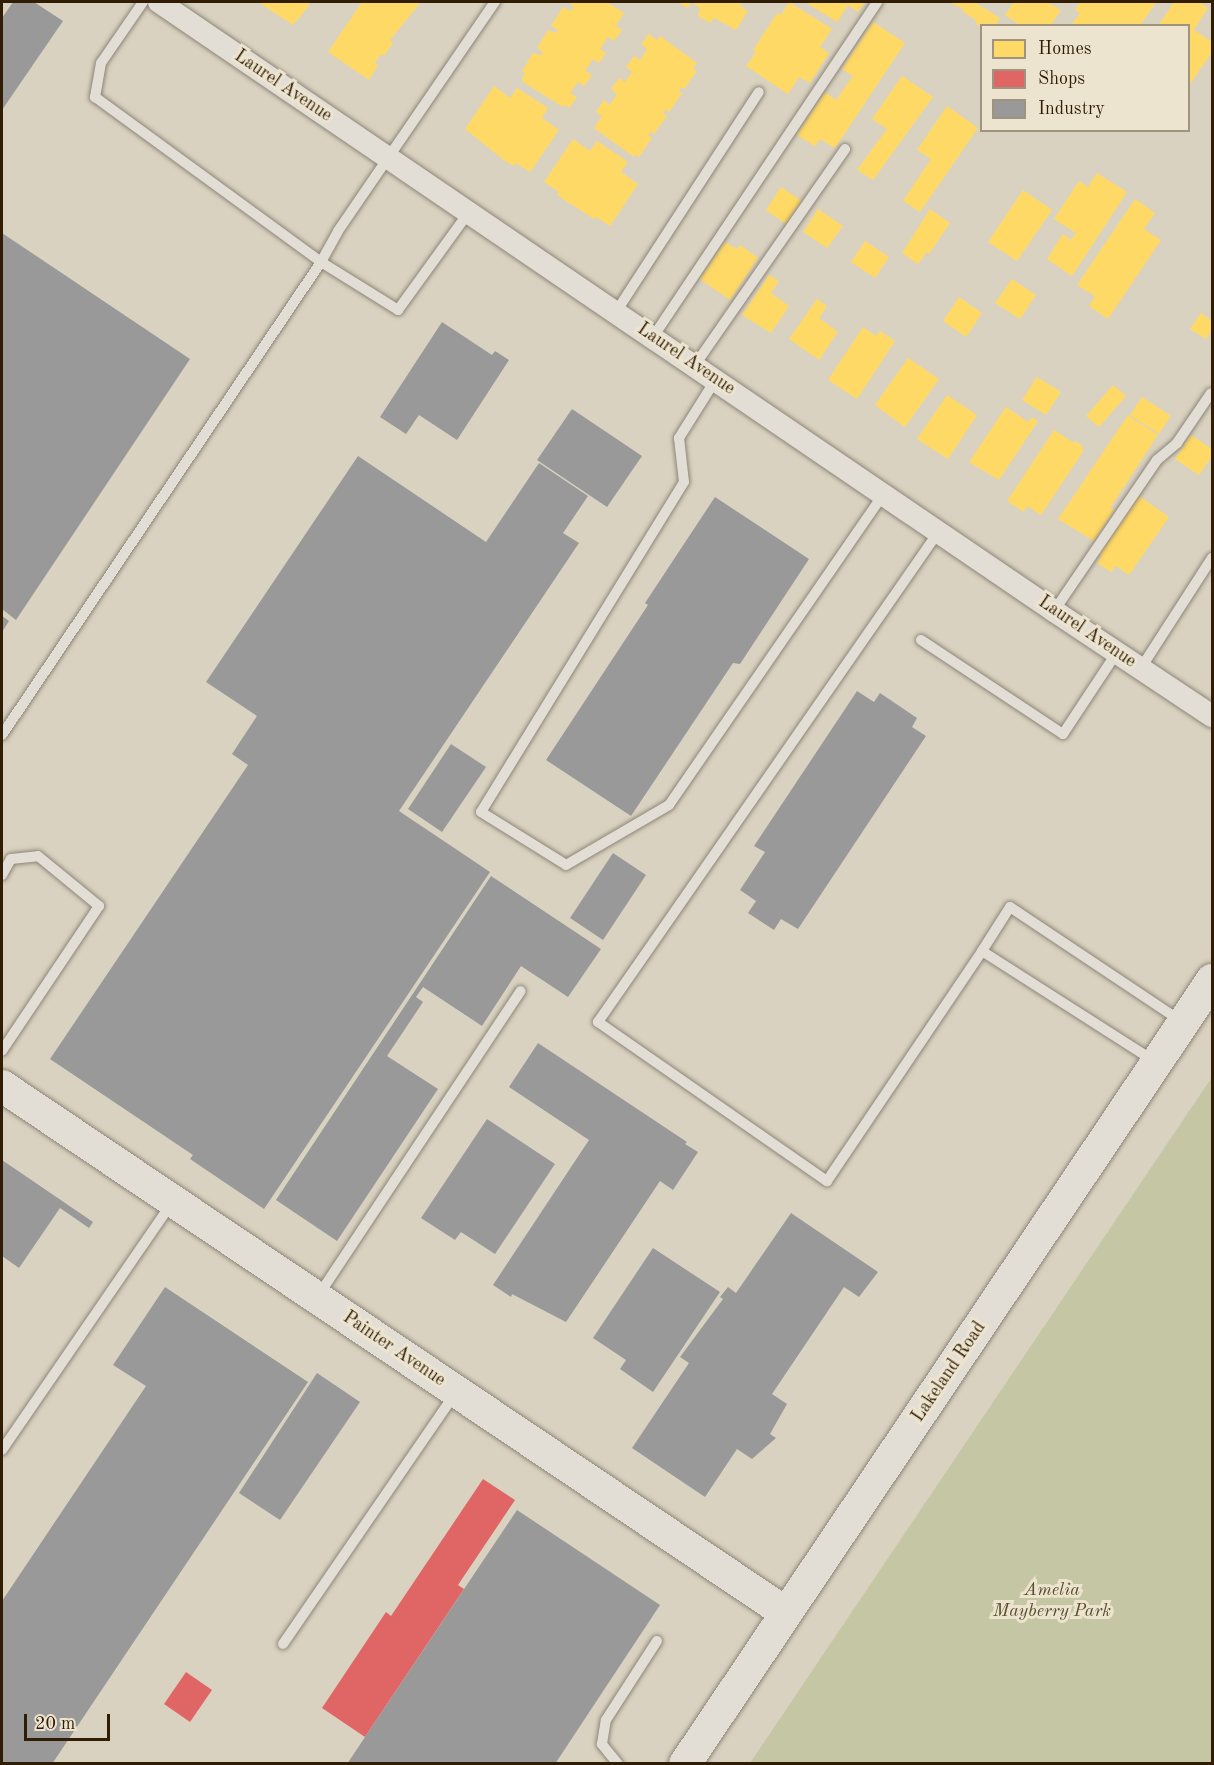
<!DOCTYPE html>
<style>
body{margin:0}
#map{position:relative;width:1214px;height:1765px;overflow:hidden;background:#dad2c0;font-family:"Old Standard TT",serif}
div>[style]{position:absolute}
.green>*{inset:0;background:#c5c7a4}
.homes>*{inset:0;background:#ffd966}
.shops>*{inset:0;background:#e06666}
.industry>*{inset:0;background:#999}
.roads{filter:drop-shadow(0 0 2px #8d8679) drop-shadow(0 0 2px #8d8679)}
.lane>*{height:10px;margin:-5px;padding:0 5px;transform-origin:5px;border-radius:5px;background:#e2ded5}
.street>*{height:22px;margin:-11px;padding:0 11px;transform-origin:11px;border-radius:11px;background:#e2ded5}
.secondary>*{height:32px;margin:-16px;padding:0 16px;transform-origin:16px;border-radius:16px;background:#e2ded5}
span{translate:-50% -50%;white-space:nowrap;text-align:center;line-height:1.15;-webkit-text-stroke:6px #ede4d0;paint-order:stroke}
.street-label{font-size:18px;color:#301d03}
.park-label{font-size:18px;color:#584d2d;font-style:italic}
.frame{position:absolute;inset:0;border:3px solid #301d03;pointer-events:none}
.legend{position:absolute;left:980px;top:24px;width:210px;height:108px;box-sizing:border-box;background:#ede4d0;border:2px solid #a1947e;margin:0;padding:8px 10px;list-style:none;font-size:18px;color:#301d03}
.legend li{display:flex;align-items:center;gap:12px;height:30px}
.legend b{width:30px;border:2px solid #a1947e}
.scale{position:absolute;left:24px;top:1714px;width:86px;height:27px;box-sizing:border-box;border:3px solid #301d03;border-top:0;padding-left:8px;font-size:18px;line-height:21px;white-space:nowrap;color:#301d03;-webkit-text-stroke:4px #ede4d0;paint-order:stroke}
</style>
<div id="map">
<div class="green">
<div style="clip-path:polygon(1212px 1077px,1212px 1763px,750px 1763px)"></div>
</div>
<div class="homes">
<div style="clip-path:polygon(258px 2px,309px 2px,309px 6px,293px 25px)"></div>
<div style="clip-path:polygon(362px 2px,421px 2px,390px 40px,393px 43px,384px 56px,381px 54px,375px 63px,378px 65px,369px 80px,328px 52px)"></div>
<div style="clip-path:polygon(568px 2px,607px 2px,624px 13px,616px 26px,622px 30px,614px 41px,608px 37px,600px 49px,606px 53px,599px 63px,593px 59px,585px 71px,592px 75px,584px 86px,578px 82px,570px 93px,577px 97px,569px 108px,564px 105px,563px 107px,523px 82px,522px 78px,525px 73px,522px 71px,533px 53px,541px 55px,543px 52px,537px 48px,548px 30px,556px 33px,558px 30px,551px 26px,563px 7px,571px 11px,574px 7px)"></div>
<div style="clip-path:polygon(677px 2px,743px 2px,740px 6px,748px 11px,736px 30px,714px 18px,710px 23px,698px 16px,700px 8px,691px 2px,688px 8px)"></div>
<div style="clip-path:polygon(789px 2px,832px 29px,820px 47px,829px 53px,810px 83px,799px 77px,788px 94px,746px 66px,756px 52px,753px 50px,777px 13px,781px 15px)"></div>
<div style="clip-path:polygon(805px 2px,865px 2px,858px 12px,848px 5px,837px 22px)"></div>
<div style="clip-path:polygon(948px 2px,974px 2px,1000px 18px,995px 26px,989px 23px,982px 27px,976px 24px,977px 21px,962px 11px,964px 9px)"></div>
<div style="clip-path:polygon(1014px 2px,1047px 2px,1061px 10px,1050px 26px,1021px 26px,1005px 15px)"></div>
<div style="clip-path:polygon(1080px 2px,1156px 2px,1140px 26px,1071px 26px,1080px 13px,1075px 10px)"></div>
<div style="clip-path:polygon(1174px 2px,1199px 2px,1208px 8px,1194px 30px,1212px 42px,1212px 52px,1188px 87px,1188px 26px,1158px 26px)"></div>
<div style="clip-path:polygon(873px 22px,905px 43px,835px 148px,820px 139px,815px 146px,797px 135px,825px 92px,836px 100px,853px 76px,842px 69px)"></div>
<div style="clip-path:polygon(649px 34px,657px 40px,660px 36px,697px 63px,693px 68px,697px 71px,684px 89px,681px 87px,679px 91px,682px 93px,669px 112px,666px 109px,663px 113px,667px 116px,654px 134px,651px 132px,648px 135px,652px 138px,639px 157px,636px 154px,634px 157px,594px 128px,602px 116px,596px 112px,604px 100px,610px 105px,617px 94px,611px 89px,619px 78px,625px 82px,632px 72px,626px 67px,634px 56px,640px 60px,647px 49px,641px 44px)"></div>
<div style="clip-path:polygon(902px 76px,933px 97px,873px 180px,857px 170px,887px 129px,872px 119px)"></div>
<div style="clip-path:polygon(494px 86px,510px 98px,517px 88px,548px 108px,542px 118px,559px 130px,530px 172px,516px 163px,514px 166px,505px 161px,465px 129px)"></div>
<div style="clip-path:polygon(947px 106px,978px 128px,920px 212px,903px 201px,931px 159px,917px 150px)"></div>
<div style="clip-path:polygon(573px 139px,590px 151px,597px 141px,628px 162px,621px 172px,638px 184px,610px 226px,596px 217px,594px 219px,557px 195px,559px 192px,544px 182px)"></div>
<div style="clip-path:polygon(1097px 173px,1127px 192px,1072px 276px,1047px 259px,1063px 234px,1071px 240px,1076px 233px,1054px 219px,1079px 181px,1088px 187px)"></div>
<div style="clip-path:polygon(781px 187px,802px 201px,786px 224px,766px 210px)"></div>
<div style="clip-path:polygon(1023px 190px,1052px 210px,1017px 261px,988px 242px)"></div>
<div style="clip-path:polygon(1135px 199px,1155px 213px,1144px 229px,1161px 240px,1108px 319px,1089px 306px,1095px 296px,1077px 285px)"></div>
<div style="clip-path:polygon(818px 209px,843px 226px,827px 248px,803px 232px)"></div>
<div style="clip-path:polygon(930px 209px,950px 223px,929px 254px,927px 252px,918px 264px,902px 253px)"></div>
<div style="clip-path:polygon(865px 241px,889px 257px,875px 278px,851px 262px)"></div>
<div style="clip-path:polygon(725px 242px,737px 249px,740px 245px,758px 258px,730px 300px,700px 279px)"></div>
<div style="clip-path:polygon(769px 275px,779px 281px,771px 293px,789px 306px,771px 333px,742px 315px)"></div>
<div style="clip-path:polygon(1012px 279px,1036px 295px,1020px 319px,995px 303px)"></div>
<div style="clip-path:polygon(959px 297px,982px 313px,966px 337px,943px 321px)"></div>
<div style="clip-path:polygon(817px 299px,827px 306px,819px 318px,838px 332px,819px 360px,789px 339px)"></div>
<div style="clip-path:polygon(1201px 313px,1212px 321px,1212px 329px,1206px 339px,1190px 329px)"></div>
<div style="clip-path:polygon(863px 327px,876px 336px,880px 331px,895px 341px,857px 399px,828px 380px)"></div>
<div style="clip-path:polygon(908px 358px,939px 379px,905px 427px,875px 405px)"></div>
<div style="clip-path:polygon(1037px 377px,1061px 392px,1046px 415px,1022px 400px)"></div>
<div style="clip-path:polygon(1113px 385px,1126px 396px,1099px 427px,1086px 416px)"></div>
<div style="clip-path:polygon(947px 395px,977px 415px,948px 459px,917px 439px)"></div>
<div style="clip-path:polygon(1142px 397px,1171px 416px,1159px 434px,1130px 415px)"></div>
<div style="clip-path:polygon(1006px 407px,1028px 422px,1032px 417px,1038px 421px,999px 480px,969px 462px)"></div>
<div style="clip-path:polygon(1128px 415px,1158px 435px,1110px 508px,1114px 510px,1094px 541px,1058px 519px)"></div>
<div style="clip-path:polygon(1054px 430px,1074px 443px,1075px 441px,1083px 446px,1081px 448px,1084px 450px,1041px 515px,1027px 506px,1024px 512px,1007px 501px)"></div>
<div style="clip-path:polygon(1191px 435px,1212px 449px,1212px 456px,1199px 475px,1175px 459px)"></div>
<div style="clip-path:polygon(1139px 496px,1169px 517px,1129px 575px,1116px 566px,1111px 572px,1097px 563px,1102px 556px,1099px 554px)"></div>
</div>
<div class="shops">
<div style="clip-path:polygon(483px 1479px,515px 1500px,458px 1585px,464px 1589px,365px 1737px,322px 1708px,386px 1612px,391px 1616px)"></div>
<div style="clip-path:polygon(186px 1672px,212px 1690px,190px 1722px,164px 1704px)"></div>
</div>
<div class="industry">
<div style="clip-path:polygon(13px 2px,34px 2px,63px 21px,2px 110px,2px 18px)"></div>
<div style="clip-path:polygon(2px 233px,190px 359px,16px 620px,2px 609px)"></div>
<div style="clip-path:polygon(442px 322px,492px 355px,495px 351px,509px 360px,457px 440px,419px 415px,406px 434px,380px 417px)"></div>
<div style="clip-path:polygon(572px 409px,642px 456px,607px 507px,537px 460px)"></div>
<div style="clip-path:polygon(358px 456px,486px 542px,539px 463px,588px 496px,563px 533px,579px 543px,399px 811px,490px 872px,264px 1209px,190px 1159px,193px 1155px,50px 1059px,248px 765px,232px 754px,257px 716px,206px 682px)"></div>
<div style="clip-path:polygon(715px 497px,809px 559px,740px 664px,733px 663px,631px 816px,546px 760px,648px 605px,645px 603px)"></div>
<div style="clip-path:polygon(2px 616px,9px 621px,2px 632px)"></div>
<div style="clip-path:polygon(857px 691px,874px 702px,880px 693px,917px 718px,912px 727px,926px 736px,798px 929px,781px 919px,774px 930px,748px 913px,756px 901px,740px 890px,765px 852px,754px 846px)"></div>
<div style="clip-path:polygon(451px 744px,486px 767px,442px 832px,408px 809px)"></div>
<div style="clip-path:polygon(613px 853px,646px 875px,603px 940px,570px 918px)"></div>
<div style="clip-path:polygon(491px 876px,601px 949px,568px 997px,521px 966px,482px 1026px,423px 987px,416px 997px,423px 1002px,387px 1056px,438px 1089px,337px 1241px,276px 1200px)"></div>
<div style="clip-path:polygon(538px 1043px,687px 1142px,685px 1144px,698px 1152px,673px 1190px,660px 1181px,566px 1322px,512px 1294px,511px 1297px,493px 1285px,589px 1140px,509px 1087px)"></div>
<div style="clip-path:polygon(487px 1119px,555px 1164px,495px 1254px,461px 1232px,455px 1240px,421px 1218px)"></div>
<div style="clip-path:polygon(2px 1160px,93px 1222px,89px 1228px,60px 1208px,19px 1268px,2px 1256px)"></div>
<div style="clip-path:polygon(791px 1213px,878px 1272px,859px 1297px,844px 1287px,772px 1394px,787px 1404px,770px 1434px,776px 1438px,752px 1459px,737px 1449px,705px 1497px,632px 1448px,689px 1363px,680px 1357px,723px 1299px,720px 1297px,728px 1287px,736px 1293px)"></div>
<div style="clip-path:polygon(653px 1248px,720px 1292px,653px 1392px,620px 1369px,626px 1360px,593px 1338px)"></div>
<div style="clip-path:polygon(165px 1287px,308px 1382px,52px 1764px,2px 1764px,2px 1601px,146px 1386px,113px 1365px)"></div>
<div style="clip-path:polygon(317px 1373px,360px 1402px,280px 1520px,239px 1493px)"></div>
<div style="clip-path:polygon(517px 1510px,660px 1605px,555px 1764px,347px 1764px)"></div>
</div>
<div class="roads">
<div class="lane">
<div style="left:143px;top:2px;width:74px;rotate:124.5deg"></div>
<div style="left:101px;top:63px;width:35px;rotate:100deg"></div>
<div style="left:95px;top:97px;width:280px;rotate:36.1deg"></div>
<div style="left:321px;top:262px;width:91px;rotate:31.9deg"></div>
<div style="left:398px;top:310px;width:121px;rotate:-54.1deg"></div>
<div style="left:616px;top:312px;width:262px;rotate:-57deg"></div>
<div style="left:653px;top:337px;width:403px;rotate:-56.2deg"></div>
<div style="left:695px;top:365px;width:263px;rotate:-55.2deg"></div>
<div style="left:716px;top:379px;width:70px;rotate:122.1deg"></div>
<div style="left:679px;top:438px;width:44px;rotate:83.5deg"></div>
<div style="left:684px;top:482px;width:387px;rotate:121.6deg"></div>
<div style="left:481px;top:812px;width:100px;rotate:31.9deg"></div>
<div style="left:566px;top:865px;width:119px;rotate:-30.2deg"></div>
<div style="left:669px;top:805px;width:379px;rotate:-55.4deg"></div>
<div style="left:939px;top:531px;width:598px;rotate:124.78deg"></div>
<div style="left:598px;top:1022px;width:279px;rotate:34.8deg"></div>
<div style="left:827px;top:1181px;width:277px;rotate:-56deg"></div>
<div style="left:1054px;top:611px;width:183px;rotate:-55.7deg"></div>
<div style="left:1157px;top:460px;width:26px;rotate:-40deg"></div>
<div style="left:1177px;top:443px;width:60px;rotate:-55.8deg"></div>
<div style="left:921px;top:640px;width:170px;rotate:33.5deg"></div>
<div style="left:1063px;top:734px;width:98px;rotate:-56.6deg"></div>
<div style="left:1141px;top:668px;width:131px;rotate:-57.2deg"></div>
<div style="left:2px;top:735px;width:571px;rotate:-56deg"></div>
<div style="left:321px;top:262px;width:35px;rotate:-61deg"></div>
<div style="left:338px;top:231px;width:278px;rotate:-55.6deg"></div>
<div style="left:2px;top:875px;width:18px;rotate:-61deg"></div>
<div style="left:11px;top:859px;width:27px;rotate:-6deg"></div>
<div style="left:38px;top:856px;width:79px;rotate:39.3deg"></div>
<div style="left:99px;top:906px;width:174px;rotate:123.8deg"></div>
<div style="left:1154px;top:1061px;width:204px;rotate:-147.4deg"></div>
<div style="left:982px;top:951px;width:52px;rotate:-57.5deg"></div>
<div style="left:1010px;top:907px;width:206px;rotate:33.7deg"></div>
<div style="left:318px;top:1296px;width:366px;rotate:-56.4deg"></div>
<div style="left:2px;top:1450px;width:298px;rotate:-55.5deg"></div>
<div style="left:283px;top:1644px;width:303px;rotate:-55.5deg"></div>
<div style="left:618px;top:1764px;width:26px;rotate:-129deg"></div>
<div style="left:602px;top:1744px;width:24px;rotate:-81deg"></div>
<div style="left:606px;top:1720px;width:94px;rotate:-57.2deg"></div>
</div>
<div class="street">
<div style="left:159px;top:2px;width:1083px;rotate:34.23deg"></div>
<div style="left:1054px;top:611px;width:190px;rotate:33.6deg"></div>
</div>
<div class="secondary">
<div style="left:2px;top:1086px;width:945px;rotate:33.91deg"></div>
<div style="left:685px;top:1764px;width:945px;rotate:-56.09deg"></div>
</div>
</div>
<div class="street-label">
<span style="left:283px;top:86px;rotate:34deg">Laurel Avenue</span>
<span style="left:686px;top:359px;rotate:34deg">Laurel Avenue</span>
<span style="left:1087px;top:632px;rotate:34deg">Laurel Avenue</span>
<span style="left:394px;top:1349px;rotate:34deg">Painter Avenue</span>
<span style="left:949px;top:1372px;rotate:-56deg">Lakeland Road</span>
</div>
<div class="park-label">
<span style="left:1052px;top:1601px">Amelia<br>Mayberry Park</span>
</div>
<div class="frame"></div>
<ul class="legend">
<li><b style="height:16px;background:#ffd966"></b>Homes</li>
<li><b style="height:16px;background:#e06666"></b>Shops</li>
<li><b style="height:16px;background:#999"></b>Industry</li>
</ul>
<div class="scale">20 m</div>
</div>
